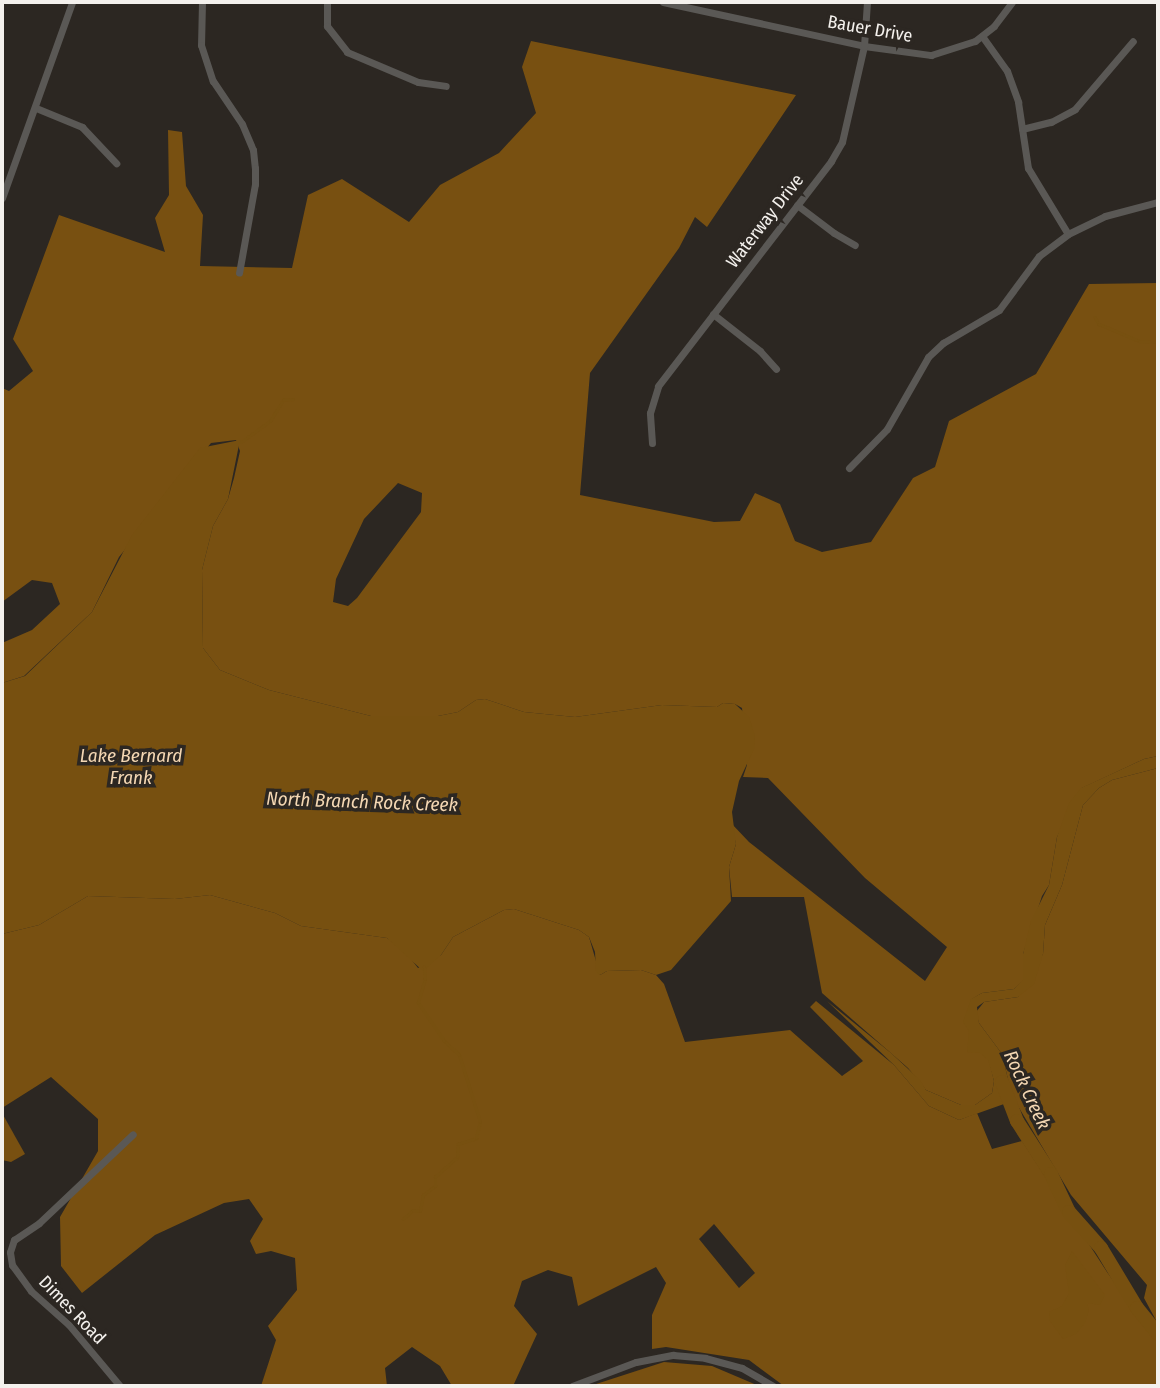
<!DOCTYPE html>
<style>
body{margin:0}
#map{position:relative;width:1160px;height:1388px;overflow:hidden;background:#2c2722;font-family:"Fira Sans Condensed",sans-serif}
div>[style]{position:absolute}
.forest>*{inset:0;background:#785011}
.water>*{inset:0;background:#775010}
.stream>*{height:2.5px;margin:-1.25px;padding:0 1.25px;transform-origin:1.25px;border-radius:1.25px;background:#775010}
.river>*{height:14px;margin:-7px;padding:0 7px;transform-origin:7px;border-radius:7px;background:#775010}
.minor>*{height:7px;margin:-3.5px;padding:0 3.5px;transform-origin:3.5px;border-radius:3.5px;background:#5a5855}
span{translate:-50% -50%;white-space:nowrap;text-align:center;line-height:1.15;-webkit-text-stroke:7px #2c2722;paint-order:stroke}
.street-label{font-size:18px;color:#f4f1ed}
.water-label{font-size:19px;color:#f4d7b3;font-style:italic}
.frame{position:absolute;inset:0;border:4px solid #f4f1ed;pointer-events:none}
</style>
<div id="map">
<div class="forest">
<div style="clip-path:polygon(evenodd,531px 41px,796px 95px,707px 227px,695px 217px,679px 248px,590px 373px,580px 495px,714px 522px,740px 521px,755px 493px,780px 504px,795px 541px,822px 552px,871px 542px,913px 478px,935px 467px,949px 421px,1036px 374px,1089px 284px,1158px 283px,1158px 756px,1144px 759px,1082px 788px,1057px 837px,1049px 885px,1042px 896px,1023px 954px,1024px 980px,1014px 989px,982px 993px,972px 999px,970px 1042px,989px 1060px,994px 1081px,992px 1093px,975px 1105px,961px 1105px,926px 1090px,908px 1068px,822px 993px,804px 897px,732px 897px,729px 867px,736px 844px,731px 823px,749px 842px,925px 981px,947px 947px,865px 878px,768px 778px,743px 777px,747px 765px,742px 708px,735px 704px,723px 703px,717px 707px,662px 705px,575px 717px,524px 712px,485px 699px,476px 700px,458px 712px,438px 716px,371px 716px,269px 690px,220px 670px,203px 648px,202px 570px,213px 526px,228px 499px,234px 478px,240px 451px,236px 440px,211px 443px,119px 557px,92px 612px,24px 676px,2px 683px,2px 643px,32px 630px,60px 604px,52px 583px,32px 580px,2px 602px,2px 388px,9px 391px,33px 371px,13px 339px,59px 215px,165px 252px,155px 218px,169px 195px,168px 130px,182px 132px,186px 186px,203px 215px,200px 266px,292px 268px,308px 195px,342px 179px,409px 222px,440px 185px,499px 153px,536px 113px,522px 67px,531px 41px,398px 483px,422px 493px,421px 512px,357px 598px,348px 606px,333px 602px,336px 579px,364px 519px,398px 483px)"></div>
<div style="clip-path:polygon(1158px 768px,1158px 1324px,1144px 1298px,1147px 1285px,1071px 1195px,1012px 1096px,1002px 1054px,979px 1023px,976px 1012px,984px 1002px,1018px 997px,1043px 954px,1045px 925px,1062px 885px,1083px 805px,1099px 788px,1112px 780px)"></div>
<div style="clip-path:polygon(evenodd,210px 895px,275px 913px,301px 926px,387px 938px,404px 950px,418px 968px,441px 955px,453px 937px,504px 910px,514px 909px,579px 930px,589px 937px,600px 975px,607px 971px,641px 970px,656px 975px,664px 984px,685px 1042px,790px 1030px,842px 1076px,863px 1061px,810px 1007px,816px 1001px,894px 1065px,929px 1106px,959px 1120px,977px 1113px,992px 1149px,1022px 1141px,1107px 1272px,1158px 1343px,1158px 1386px,784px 1386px,749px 1360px,666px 1347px,652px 1349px,652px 1315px,666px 1283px,656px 1267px,578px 1306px,572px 1277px,548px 1270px,522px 1281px,514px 1306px,537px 1334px,513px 1386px,452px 1386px,440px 1366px,412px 1347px,385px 1368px,387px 1386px,261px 1386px,276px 1340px,268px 1326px,297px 1290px,295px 1258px,271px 1251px,256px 1254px,250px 1241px,263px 1219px,249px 1199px,224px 1203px,155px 1235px,82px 1293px,61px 1266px,60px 1217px,98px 1151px,98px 1119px,51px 1077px,2px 1108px,2px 934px,39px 925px,88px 896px,175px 899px,210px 895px,714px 1224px,755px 1273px,739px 1288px,699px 1239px,714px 1224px)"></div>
<div style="clip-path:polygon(2px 1113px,25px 1154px,11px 1162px,2px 1160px)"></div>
<div style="clip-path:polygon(664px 1362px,712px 1366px,759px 1386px,590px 1386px)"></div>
</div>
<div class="water">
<div style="clip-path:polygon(240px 440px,228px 499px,213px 526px,202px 570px,203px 648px,220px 670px,269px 690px,371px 716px,438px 716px,458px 712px,476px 700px,485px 699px,524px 712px,575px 717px,662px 705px,717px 707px,723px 703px,735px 704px,749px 717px,755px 736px,754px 749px,739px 781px,732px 812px,736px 844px,729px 867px,731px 901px,671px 970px,656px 975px,641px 970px,607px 971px,600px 975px,596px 972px,595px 952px,589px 937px,579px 930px,514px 909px,504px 910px,453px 937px,441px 955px,423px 971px,387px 938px,301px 926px,275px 913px,210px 895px,175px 899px,88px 896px,39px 925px,2px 934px,2px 683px,25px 676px,92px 612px,132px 535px,200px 448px)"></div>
<div style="clip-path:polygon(1158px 756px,1158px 768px,1112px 780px,1099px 788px,1083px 805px,1062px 885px,1045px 925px,1043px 954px,1034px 984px,1018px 997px,984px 1002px,977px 1007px,979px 1023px,1002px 1054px,1012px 1096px,1004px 1104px,959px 1120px,929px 1106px,894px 1065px,827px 1001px,891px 1053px,920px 1080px,926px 1090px,961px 1105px,975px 1105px,992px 1093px,994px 1081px,988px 1060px,980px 1053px,967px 1052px,969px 1031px,963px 1022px,971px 999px,982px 993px,1014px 989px,1023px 980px,1023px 954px,1031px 921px,1049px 885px,1057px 837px,1069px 803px,1081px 788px,1144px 759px)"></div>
<div style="clip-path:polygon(1072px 1251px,1105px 1295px,1100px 1305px,1087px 1303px,1089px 1310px,1085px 1323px,1076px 1334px,1063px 1339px,1050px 1321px,1049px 1312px,1062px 1306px,1069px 1293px,1065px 1265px)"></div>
</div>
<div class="stream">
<div style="left:1095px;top:317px;width:8px;rotate:60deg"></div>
<div style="left:1099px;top:324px;width:43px;rotate:23deg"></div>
<div style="left:1139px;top:341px;width:19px;rotate:3deg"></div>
<div style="left:241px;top:442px;width:36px;rotate:-36deg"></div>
<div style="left:270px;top:421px;width:25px;rotate:-58deg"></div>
<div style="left:283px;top:400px;width:10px;rotate:-6deg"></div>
<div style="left:403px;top:1219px;width:13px;rotate:-42deg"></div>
<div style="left:413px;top:1210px;width:7px;rotate:8deg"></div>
<div style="left:420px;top:1211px;width:16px;rotate:-79deg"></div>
<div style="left:423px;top:1195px;width:15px;rotate:-37deg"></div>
<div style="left:435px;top:1186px;width:9px;rotate:-90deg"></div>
<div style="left:435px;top:1177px;width:30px;rotate:-42deg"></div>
<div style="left:457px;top:1157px;width:13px;rotate:-86deg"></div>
<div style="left:458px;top:1144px;width:19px;rotate:-18deg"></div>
<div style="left:476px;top:1138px;width:16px;rotate:-76deg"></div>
<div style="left:480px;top:1122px;width:70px;rotate:-107.4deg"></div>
<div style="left:459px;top:1055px;width:21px;rotate:-137deg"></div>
<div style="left:444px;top:1041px;width:46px;rotate:-124.4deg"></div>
<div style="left:418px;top:1003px;width:25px;rotate:-74deg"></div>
<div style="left:425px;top:979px;width:12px;rotate:-95deg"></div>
</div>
<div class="river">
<div style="left:1002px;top:1082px;width:42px;rotate:69deg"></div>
<div style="left:1017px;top:1121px;width:63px;rotate:57.3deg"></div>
<div style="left:1051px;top:1174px;width:42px;rotate:64.7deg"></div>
<div style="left:1069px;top:1212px;width:48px;rotate:48.4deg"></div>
<div style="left:1101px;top:1248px;width:70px;rotate:59deg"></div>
<div style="left:1137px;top:1308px;width:33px;rotate:51deg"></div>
</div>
<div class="minor">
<div style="left:202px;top:2px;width:43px;rotate:91.3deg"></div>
<div style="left:201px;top:45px;width:38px;rotate:72deg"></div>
<div style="left:213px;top:81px;width:52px;rotate:56deg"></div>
<div style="left:242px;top:124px;width:28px;rotate:67deg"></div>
<div style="left:253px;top:150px;width:18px;rotate:84deg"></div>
<div style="left:255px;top:168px;width:16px;rotate:90deg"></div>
<div style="left:255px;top:184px;width:90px;rotate:100.2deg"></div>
<div style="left:327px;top:2px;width:24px;rotate:90deg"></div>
<div style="left:327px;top:26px;width:33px;rotate:52deg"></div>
<div style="left:347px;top:52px;width:77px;rotate:22.9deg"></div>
<div style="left:418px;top:82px;width:28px;rotate:8deg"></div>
<div style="left:663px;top:2px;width:206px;rotate:12.3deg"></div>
<div style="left:864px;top:46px;width:68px;rotate:7.7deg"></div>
<div style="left:931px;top:55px;width:46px;rotate:-17.7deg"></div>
<div style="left:975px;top:41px;width:24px;rotate:-38deg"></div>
<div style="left:994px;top:26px;width:30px;rotate:-53deg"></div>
<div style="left:982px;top:36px;width:43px;rotate:54.5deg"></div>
<div style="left:1007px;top:71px;width:33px;rotate:70deg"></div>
<div style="left:1018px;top:102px;width:67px;rotate:81.4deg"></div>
<div style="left:1028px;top:168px;width:77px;rotate:58.8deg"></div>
<div style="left:36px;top:108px;width:50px;rotate:22.4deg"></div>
<div style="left:82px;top:127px;width:50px;rotate:46.6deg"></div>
<div style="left:1022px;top:129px;width:30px;rotate:-14deg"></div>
<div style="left:1051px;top:122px;width:27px;rotate:-28deg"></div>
<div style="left:1075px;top:109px;width:89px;rotate:-49.5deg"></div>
<div style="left:2px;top:198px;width:208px;rotate:-70.3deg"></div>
<div style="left:797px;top:205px;width:46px;rotate:37.1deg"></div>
<div style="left:834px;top:233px;width:24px;rotate:30deg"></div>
<div style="left:713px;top:314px;width:60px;rotate:38.2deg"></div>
<div style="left:760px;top:351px;width:24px;rotate:48deg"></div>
<div style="left:652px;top:443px;width:30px;rotate:-94deg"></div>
<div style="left:650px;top:413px;width:28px;rotate:-73deg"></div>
<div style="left:658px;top:386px;width:284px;rotate:-52.4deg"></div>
<div style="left:831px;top:161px;width:22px;rotate:-60deg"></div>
<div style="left:842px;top:142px;width:98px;rotate:-77.1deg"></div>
<div style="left:864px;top:46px;width:44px;rotate:-86.1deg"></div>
<div style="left:849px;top:468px;width:54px;rotate:-45.7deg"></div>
<div style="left:887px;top:429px;width:83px;rotate:-60.3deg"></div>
<div style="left:928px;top:357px;width:21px;rotate:-43deg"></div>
<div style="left:943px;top:343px;width:65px;rotate:-30.5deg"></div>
<div style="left:999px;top:310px;width:67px;rotate:-53.5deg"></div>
<div style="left:1039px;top:256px;width:36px;rotate:-37deg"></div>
<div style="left:1068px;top:234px;width:41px;rotate:-25.9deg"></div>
<div style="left:1105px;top:216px;width:55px;rotate:-14.8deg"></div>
<div style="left:120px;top:1386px;width:80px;rotate:-129.9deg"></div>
<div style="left:69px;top:1325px;width:51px;rotate:-138.2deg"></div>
<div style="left:31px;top:1291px;width:32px;rotate:-126deg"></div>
<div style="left:12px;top:1265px;width:13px;rotate:-99deg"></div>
<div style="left:10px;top:1252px;width:13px;rotate:-72deg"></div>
<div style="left:14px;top:1240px;width:30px;rotate:-34deg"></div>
<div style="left:39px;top:1223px;width:129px;rotate:-43.4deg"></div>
<div style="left:572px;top:1386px;width:68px;rotate:-20.6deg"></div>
<div style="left:636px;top:1362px;width:38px;rotate:-11deg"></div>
<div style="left:673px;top:1355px;width:32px;rotate:5deg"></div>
<div style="left:705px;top:1358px;width:38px;rotate:15deg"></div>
<div style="left:742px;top:1368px;width:36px;rotate:30deg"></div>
</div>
<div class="street-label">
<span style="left:870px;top:29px;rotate:10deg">Bauer Drive</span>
<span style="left:765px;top:221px;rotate:-52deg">Waterway Drive</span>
<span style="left:72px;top:1310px;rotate:46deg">Dimes Road</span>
</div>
<div class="water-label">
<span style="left:131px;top:767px">Lake Bernard<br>Frank</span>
<span style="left:362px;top:802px;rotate:2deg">North Branch Rock Creek</span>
<span style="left:1027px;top:1090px;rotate:65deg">Rock Creek</span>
</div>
<div class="frame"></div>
</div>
